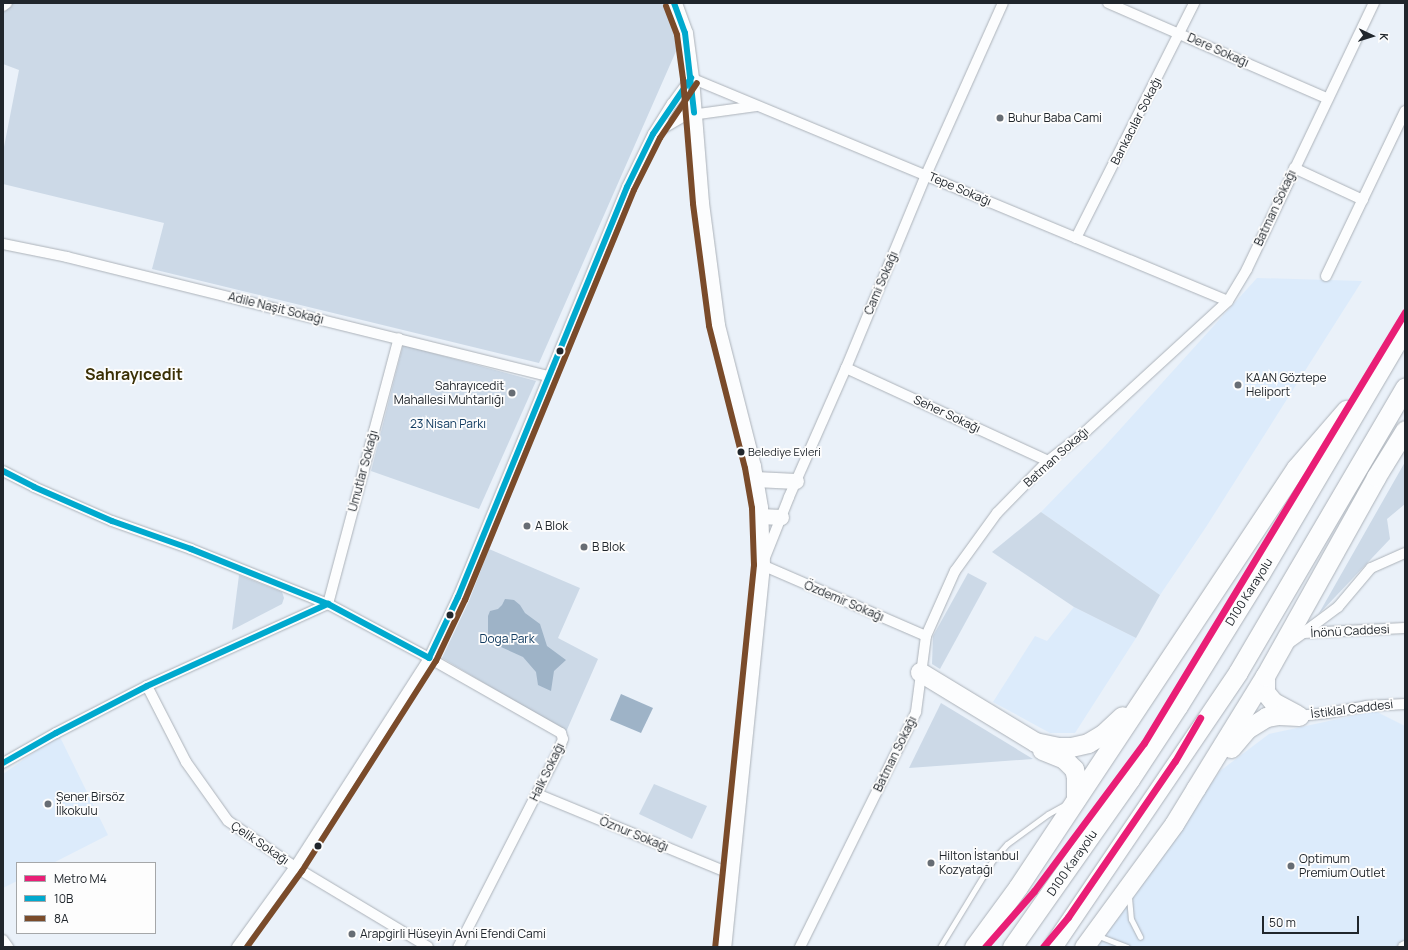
<!DOCTYPE html>
<meta charset="utf-8">
<style>
body{margin:0}
#map{position:relative;width:1408px;height:950px;overflow:hidden;background:#eaf1f9;font-family:Manrope,sans-serif}
div>[style]{position:absolute}
.built>*{inset:0;background:#dcebfb}
.green>*{inset:0;background:#ccd9e7}
.water>*{inset:0;background:#9eb3c7}
.roads{filter:drop-shadow(0 0 1px #acb2b9) drop-shadow(0 0 1px #acb2b9)}
.lane>*{height:5px;margin:-2.5px;padding:0 2.5px;transform-origin:2.5px;border-radius:2.5px;background:#fcfdfe}
.street>*{height:10px;margin:-5px;padding:0 5px;transform-origin:5px;border-radius:5px;background:#fcfdfe}
.secondary>*{height:15px;margin:-7.5px;padding:0 7.5px;transform-origin:7.5px;border-radius:7.5px;background:#fcfdfe}
.highway>*{height:19px;margin:-9.5px;padding:0 9.5px;transform-origin:9.5px;border-radius:9.5px;background:#fcfdfe}
.bus-1>*{height:6px;margin:-3px;padding:0 3px;transform-origin:3px;border-radius:3px;background:#00a9ce}
.bus-2>*{height:6px;margin:-3px;padding:0 3px;transform-origin:3px;border-radius:3px;background:#7a4b2a}
.metro-1>*{height:7px;margin:-3.5px;padding:0 3.5px;transform-origin:3.5px;border-radius:3.5px;background:#e91e76}
.dots>*{width:11px;height:11px;translate:-50% -50%;box-sizing:border-box;border:2px solid #fdfdfd;border-radius:50%}
span{translate:-50% -50%;white-space:nowrap;text-align:center;line-height:1.15;-webkit-text-stroke:3.5px #fdfdfd;paint-order:stroke}
.bus-label{font-size:11px;color:#20262c}
.left{translate:0 -50%;text-align:left}
.street-label{font-size:12px;color:#20262c}
.poi-label{font-size:12px;color:#20262c}
.right{translate:-100% -50%;text-align:right}
.park-label{font-size:12px;color:#113b60}
.district-label{font-size:16px;color:#3b3005;font-weight:700}
.frame{position:absolute;inset:0;border:4px solid #20262c;pointer-events:none}
.legend{position:absolute;left:16px;top:862px;width:140px;height:72px;box-sizing:border-box;background:#fdfdfd;border:1px solid #a5a7a9;margin:0;padding:5px 7px;list-style:none;font-size:12px;color:#20262c}
.legend li{display:flex;align-items:center;gap:8px;height:20px}
.legend b{width:20px;border:1px solid #a5a7a9}
.north{position:absolute;left:1352px;top:16px;width:40px;height:40px;-webkit-text-stroke:3px #fdfdfd;paint-order:stroke;rotate:94deg;font-size:11px;font-weight:700;line-height:16px;text-align:center;color:#20262c}
.north::after{content:'';display:block;margin:auto;width:14px;height:18px;background:#20262c;clip-path:polygon(50% 0,100% 100%,50% 72%,0 100%)}
.scale{position:absolute;left:1262px;top:916px;width:97px;height:18px;box-sizing:border-box;border:2px solid #20262c;border-top:0;padding-left:5px;font-size:12px;line-height:14px;white-space:nowrap;color:#20262c;-webkit-text-stroke:3px #fdfdfd;paint-order:stroke}
</style>
<div id="map">
<div class="built">
<div style="clip-path:polygon(1257px 278px,1362px 281px,1206px 527px,1160px 595px,1041px 512px,1105px 446px)"></div>
<div style="clip-path:polygon(1074px 607px,1136px 638px,1075px 733px,1050px 733px,993px 702px,1035px 636px,1047px 641px)"></div>
<div style="clip-path:polygon(1375px 711px,1405px 726px,1405px 947px,1096px 947px,1220px 771px,1269px 734px)"></div>
<div style="clip-path:polygon(59px 735px,108px 835px,53px 863px,17px 863px,17px 881px,3px 888px,3px 774px)"></div>
</div>
<div class="green">
<div style="clip-path:polygon(3px 3px,668px 3px,677px 36px,677px 49px,539px 363px,152px 269px,164px 223px,3px 184px,3px 152px,19px 70px,3px 64px)"></div>
<div style="clip-path:polygon(403px 345px,536px 381px,479px 509px,371px 471px)"></div>
<div style="clip-path:polygon(1405px 462px,1405px 504px,1387px 519px,1390px 539px,1318px 615px)"></div>
<div style="clip-path:polygon(1041px 512px,1160px 595px,1136px 638px,1074px 607px,992px 552px)"></div>
<div style="clip-path:polygon(489px 549px,580px 588px,558px 638px,598px 659px,566px 732px,442px 658px,469px 601px)"></div>
<div style="clip-path:polygon(968px 573px,987px 583px,940px 669px,932px 664px,933px 636px)"></div>
<div style="clip-path:polygon(239px 575px,282px 592px,284px 598px,282px 604px,232px 630px)"></div>
<div style="clip-path:polygon(941px 703px,1033px 759px,909px 768px)"></div>
<div style="clip-path:polygon(654px 784px,707px 806px,692px 839px,639px 814px)"></div>
</div>
<div class="water">
<div style="clip-path:polygon(505px 599px,514px 600px,520px 605px,525px 613px,540px 624px,547px 646px,566px 660px,554px 671px,551px 691px,538px 685px,536px 672px,523px 657px,501px 647px,488px 634px,488px 616px,490px 611px,498px 609px,502px 605px)"></div>
<div style="clip-path:polygon(621px 694px,653px 708px,641px 733px,610px 720px)"></div>
</div>
<div class="roads">
<div class="lane">
<div style="left:1129px;top:897px;width:22px;rotate:85deg"></div>
<div style="left:1131px;top:919px;width:20px;rotate:63deg"></div>
<div style="left:1096px;top:935px;width:33px;rotate:21deg"></div>
<div style="left:940px;top:947px;width:102px;rotate:-58.7deg"></div>
<div style="left:993px;top:860px;width:21px;rotate:-49deg"></div>
<div style="left:1007px;top:844px;width:51px;rotate:-36.2deg"></div>
<div style="left:1048px;top:814px;width:18px;rotate:-29deg"></div>
</div>
<div class="street">
<div style="left:1108px;top:3px;width:239px;rotate:23.5deg"></div>
<div style="left:3px;top:6px;width:5px;rotate:-37deg"></div>
<div style="left:655px;top:133px;width:34px;rotate:-30deg"></div>
<div style="left:684px;top:116px;width:73px;rotate:-7.9deg"></div>
<div style="left:1294px;top:168px;width:76px;rotate:24.9deg"></div>
<div style="left:1076px;top:238px;width:263px;rotate:-63.3deg"></div>
<div style="left:3px;top:244px;width:65px;rotate:11.5deg"></div>
<div style="left:67px;top:257px;width:496px;rotate:13.9deg"></div>
<div style="left:1326px;top:276px;width:183px;rotate:-64.4deg"></div>
<div style="left:846px;top:368px;width:222px;rotate:24.7deg"></div>
<div style="left:3px;top:471px;width:35px;rotate:27deg"></div>
<div style="left:34px;top:487px;width:85px;rotate:23.6deg"></div>
<div style="left:112px;top:521px;width:84px;rotate:19.5deg"></div>
<div style="left:191px;top:549px;width:148px;rotate:21.9deg"></div>
<div style="left:328px;top:604px;width:115px;rotate:28.1deg"></div>
<div style="left:429px;top:658px;width:152px;rotate:29.6deg"></div>
<div style="left:561px;top:733px;width:6px;rotate:72deg"></div>
<div style="left:563px;top:739px;width:14px;rotate:111deg"></div>
<div style="left:558px;top:752px;width:219px;rotate:117.1deg"></div>
<div style="left:328px;top:604px;width:275px;rotate:-75.1deg"></div>
<div style="left:1303px;top:633px;width:44px;rotate:-36.6deg"></div>
<div style="left:1338px;top:607px;width:51px;rotate:-49.8deg"></div>
<div style="left:1371px;top:568px;width:37px;rotate:-24deg"></div>
<div style="left:926px;top:636px;width:179px;rotate:-156.6deg"></div>
<div style="left:762px;top:565px;width:73px;rotate:-68.3deg"></div>
<div style="left:789px;top:497px;width:141px;rotate:-66.2deg"></div>
<div style="left:846px;top:368px;width:209px;rotate:-67.5deg"></div>
<div style="left:926px;top:175px;width:188px;rotate:-65.9deg"></div>
<div style="left:1288px;top:644px;width:19px;rotate:-36deg"></div>
<div style="left:1303px;top:633px;width:102px;rotate:-2.8deg"></div>
<div style="left:147px;top:686px;width:85px;rotate:62.8deg"></div>
<div style="left:186px;top:762px;width:72px;rotate:54.6deg"></div>
<div style="left:228px;top:821px;width:81px;rotate:34.5deg"></div>
<div style="left:295px;top:867px;width:155px;rotate:31deg"></div>
<div style="left:1299px;top:716px;width:28px;rotate:-6deg"></div>
<div style="left:1327px;top:713px;width:40px;rotate:-10deg"></div>
<div style="left:1366px;top:706px;width:39px;rotate:-3deg"></div>
<div style="left:3px;top:763px;width:61px;rotate:-29.5deg"></div>
<div style="left:56px;top:733px;width:102px;rotate:-27.3deg"></div>
<div style="left:147px;top:686px;width:199px;rotate:-24.4deg"></div>
<div style="left:537px;top:794px;width:210px;rotate:22.4deg"></div>
<div style="left:3px;top:940px;width:9px;rotate:54deg"></div>
<div style="left:237px;top:947px;width:99px;rotate:-54.1deg"></div>
<div style="left:295px;top:867px;width:248px;rotate:-57.3deg"></div>
<div style="left:429px;top:658px;width:68px;rotate:-64.6deg"></div>
<div style="left:458px;top:597px;width:443px;rotate:-67.6deg"></div>
<div style="left:627px;top:187px;width:59px;rotate:-63.9deg"></div>
<div style="left:653px;top:134px;width:36px;rotate:-58deg"></div>
<div style="left:672px;top:104px;width:32px;rotate:-54deg"></div>
<div style="left:691px;top:78px;width:581px;rotate:22.55deg"></div>
<div style="left:800px;top:947px;width:262px;rotate:-63.7deg"></div>
<div style="left:916px;top:712px;width:77px;rotate:-82.5deg"></div>
<div style="left:926px;top:636px;width:71px;rotate:-66deg"></div>
<div style="left:955px;top:571px;width:72px;rotate:-54.1deg"></div>
<div style="left:997px;top:513px;width:73px;rotate:-45.6deg"></div>
<div style="left:1048px;top:461px;width:46px;rotate:-37.9deg"></div>
<div style="left:1084px;top:433px;width:195px;rotate:-42.5deg"></div>
<div style="left:1228px;top:301px;width:37px;rotate:-59deg"></div>
<div style="left:1247px;top:269px;width:295px;rotate:-64.5deg"></div>
<div style="left:1403px;top:947px;width:2px;rotate:-27deg"></div>
</div>
<div class="secondary">
<div style="left:674px;top:3px;width:32px;rotate:70deg"></div>
<div style="left:685px;top:33px;width:45px;rotate:82.4deg"></div>
<div style="left:691px;top:78px;width:125px;rotate:85.4deg"></div>
<div style="left:701px;top:203px;width:123px;rotate:82.5deg"></div>
<div style="left:717px;top:325px;width:146px;rotate:75.7deg"></div>
<div style="left:753px;top:466px;width:42px;rotate:80.3deg"></div>
<div style="left:760px;top:507px;width:58px;rotate:88deg"></div>
<div style="left:762px;top:565px;width:384px;rotate:95.8deg"></div>
<div style="left:755px;top:479px;width:41px;rotate:2.8deg"></div>
<div style="left:760px;top:516px;width:21px;rotate:3deg"></div>
</div>
<div class="highway">
<div style="left:920px;top:672px;width:135px;rotate:31.3deg"></div>
<div style="left:1035px;top:742px;width:24px;rotate:12deg"></div>
<div style="left:1058px;top:747px;width:13px"></div>
<div style="left:1071px;top:747px;width:17px;rotate:-13deg"></div>
<div style="left:1088px;top:743px;width:17px;rotate:-31deg"></div>
<div style="left:1103px;top:734px;width:26px;rotate:-43deg"></div>
<div style="left:1265px;top:676px;width:16px;rotate:90deg"></div>
<div style="left:1265px;top:692px;width:13px;rotate:51deg"></div>
<div style="left:1273px;top:702px;width:26px;rotate:28deg"></div>
<div style="left:1231px;top:748px;width:25px;rotate:-50deg"></div>
<div style="left:1247px;top:729px;width:22px;rotate:-32deg"></div>
<div style="left:1266px;top:717px;width:13px;rotate:-9deg"></div>
<div style="left:1279px;top:715px;width:20px;rotate:3deg"></div>
<div style="left:1042px;top:750px;width:24px;rotate:22deg"></div>
<div style="left:1064px;top:759px;width:14px;rotate:45deg"></div>
<div style="left:1074px;top:769px;width:8px;rotate:76deg"></div>
<div style="left:1076px;top:777px;width:22px;rotate:90deg"></div>
<div style="left:974px;top:947px;width:74px;rotate:-53.7deg"></div>
<div style="left:1018px;top:887px;width:503px;rotate:-56.44deg"></div>
<div style="left:1296px;top:468px;width:77px;rotate:-49.2deg"></div>
<div style="left:1012px;top:947px;width:205px;rotate:-54.9deg"></div>
<div style="left:1130px;top:779px;width:87px;rotate:-56.7deg"></div>
<div style="left:1178px;top:706px;width:155px;rotate:-58.2deg"></div>
<div style="left:1260px;top:574px;width:286px;rotate:-59.5deg"></div>
<div style="left:1052px;top:947px;width:332px;rotate:-55.9deg"></div>
<div style="left:1238px;top:672px;width:330px;rotate:-59.6deg"></div>
<div style="left:1084px;top:947px;width:152px;rotate:-53.8deg"></div>
<div style="left:1174px;top:824px;width:42px;rotate:-58.6deg"></div>
<div style="left:1196px;top:788px;width:132px;rotate:-58.4deg"></div>
<div style="left:1265px;top:676px;width:228px;rotate:-60.8deg"></div>
<div style="left:1376px;top:477px;width:55px;rotate:-58.3deg"></div>
</div>
</div>
<div class="bus-1">
<div style="left:674px;top:3px;width:32px;rotate:70deg"></div>
<div style="left:685px;top:33px;width:80px;rotate:83.5deg"></div>
<div style="left:3px;top:471px;width:35px;rotate:27deg"></div>
<div style="left:34px;top:487px;width:85px;rotate:23.6deg"></div>
<div style="left:112px;top:521px;width:84px;rotate:19.5deg"></div>
<div style="left:191px;top:549px;width:148px;rotate:21.9deg"></div>
<div style="left:328px;top:604px;width:115px;rotate:28.1deg"></div>
<div style="left:429px;top:658px;width:68px;rotate:-64.6deg"></div>
<div style="left:458px;top:597px;width:443px;rotate:-67.6deg"></div>
<div style="left:627px;top:187px;width:59px;rotate:-63.9deg"></div>
<div style="left:653px;top:134px;width:68px;rotate:-55.8deg"></div>
<div style="left:3px;top:763px;width:61px;rotate:-29.5deg"></div>
<div style="left:56px;top:733px;width:102px;rotate:-27.3deg"></div>
<div style="left:147px;top:686px;width:199px;rotate:-24.4deg"></div>
</div>
<div class="bus-2">
<div style="left:666px;top:6px;width:31px;rotate:69deg"></div>
<div style="left:677px;top:35px;width:44px;rotate:82.2deg"></div>
<div style="left:683px;top:79px;width:125px;rotate:85.4deg"></div>
<div style="left:693px;top:204px;width:123px;rotate:82.5deg"></div>
<div style="left:709px;top:326px;width:146px;rotate:75.8deg"></div>
<div style="left:745px;top:468px;width:41px;rotate:80.1deg"></div>
<div style="left:752px;top:508px;width:57px;rotate:88deg"></div>
<div style="left:754px;top:565px;width:383px;rotate:95.8deg"></div>
<div style="left:247px;top:947px;width:94px;rotate:-54.1deg"></div>
<div style="left:302px;top:871px;width:249px;rotate:-57.5deg"></div>
<div style="left:436px;top:661px;width:68px;rotate:-64.6deg"></div>
<div style="left:465px;top:600px;width:443px;rotate:-67.6deg"></div>
<div style="left:634px;top:190px;width:58px;rotate:-63.4deg"></div>
<div style="left:660px;top:138px;width:66px;rotate:-56.1deg"></div>
</div>
<div class="metro-1">
<div style="left:985px;top:947px;width:74px;rotate:-48.8deg"></div>
<div style="left:1034px;top:891px;width:184px;rotate:-53.4deg"></div>
<div style="left:1144px;top:743px;width:504px;rotate:-58.8deg"></div>
<div style="left:1043px;top:947px;width:39px;rotate:-50deg"></div>
<div style="left:1068px;top:917px;width:189px;rotate:-55.6deg"></div>
<div style="left:1175px;top:761px;width:50px;rotate:-59.8deg"></div>
</div>
<div class="dots">
<div style="left:1000px;top:118px;background:#676d74"></div>
<div style="left:560px;top:351px;background:#20262c"></div>
<div style="left:1238px;top:385px;background:#676d74"></div>
<div style="left:512px;top:393px;background:#676d74"></div>
<div style="left:741px;top:452px;background:#20262c"></div>
<div style="left:527px;top:526px;background:#676d74"></div>
<div style="left:584px;top:547px;background:#676d74"></div>
<div style="left:450px;top:615px;background:#20262c"></div>
<div style="left:48px;top:804px;background:#676d74"></div>
<div style="left:318px;top:846px;background:#20262c"></div>
<div style="left:931px;top:863px;background:#676d74"></div>
<div style="left:1291px;top:866px;background:#676d74"></div>
<div style="left:352px;top:934px;background:#676d74"></div>
</div>
<div class="bus-label">
<span class="left" style="left:748px;top:452px">Belediye Evleri</span>
</div>
<div class="street-label">
<span style="left:1218px;top:50px;rotate:24deg">Dere Sokağı</span>
<span style="left:1136px;top:121px;rotate:-63deg">Bankacılar Sokağı</span>
<span style="left:960px;top:189px;rotate:23deg">Tepe Sokağı</span>
<span style="left:1275px;top:208px;rotate:-65deg">Batman Sokağı</span>
<span style="left:881px;top:283px;rotate:-67deg">Cami Sokağı</span>
<span style="left:276px;top:308px;rotate:14deg">Adile Naşit Sokağı</span>
<span style="left:947px;top:414px;rotate:25deg">Seher Sokağı</span>
<span style="left:1056px;top:457px;rotate:-42deg">Batman Sokağı</span>
<span style="left:363px;top:471px;rotate:-75deg">Umutlar Sokağı</span>
<span style="left:1249px;top:592px;rotate:-58deg">D100 Karayolu</span>
<span style="left:844px;top:601px;rotate:23deg">Özdemir Sokağı</span>
<span style="left:1350px;top:631px;rotate:-3deg">İnönü Caddesi</span>
<span style="left:1352px;top:709px;rotate:-7deg">İstiklal Caddesi</span>
<span style="left:895px;top:754px;rotate:-64deg">Batman Sokağı</span>
<span style="left:547px;top:772px;rotate:-64deg">Halk Sokağı</span>
<span style="left:634px;top:834px;rotate:22deg">Öznur Sokağı</span>
<span style="left:260px;top:843px;rotate:34deg">Çelik Sokağı</span>
<span style="left:1072px;top:863px;rotate:-55deg">D100 Karayolu</span>
</div>
<div class="poi-label">
<span class="left" style="left:1008px;top:118px">Buhur Baba Cami</span>
<span class="left" style="left:1246px;top:385px">KAAN Göztepe<br>Heliport</span>
<span class="right" style="left:504px;top:393px">Sahrayıcedit<br>Mahallesi Muhtarlığı</span>
<span class="left" style="left:535px;top:526px">A Blok</span>
<span class="left" style="left:592px;top:547px">B Blok</span>
<span class="left" style="left:56px;top:804px">Şener Birsöz<br>İlkokulu</span>
<span class="left" style="left:939px;top:863px">Hilton İstanbul<br>Kozyatağı</span>
<span class="left" style="left:1299px;top:866px">Optimum<br>Premium Outlet</span>
<span class="left" style="left:360px;top:934px">Arapgirli Hüseyin Avni Efendi Cami</span>
</div>
<div class="park-label">
<span style="left:448px;top:424px">23 Nisan Parkı</span>
<span style="left:507px;top:639px">Doga Park</span>
</div>
<div class="district-label">
<span style="left:134px;top:374px">Sahrayıcedit</span>
</div>
<div class="frame"></div>
<ul class="legend">
<li><b style="height:5px;background:#e91e76"></b>Metro M4</li>
<li><b style="height:5px;background:#00a9ce"></b>10B</li>
<li><b style="height:5px;background:#7a4b2a"></b>8A</li>
</ul>
<div class="north">K</div>
<div class="scale">50 m</div>
</div>
